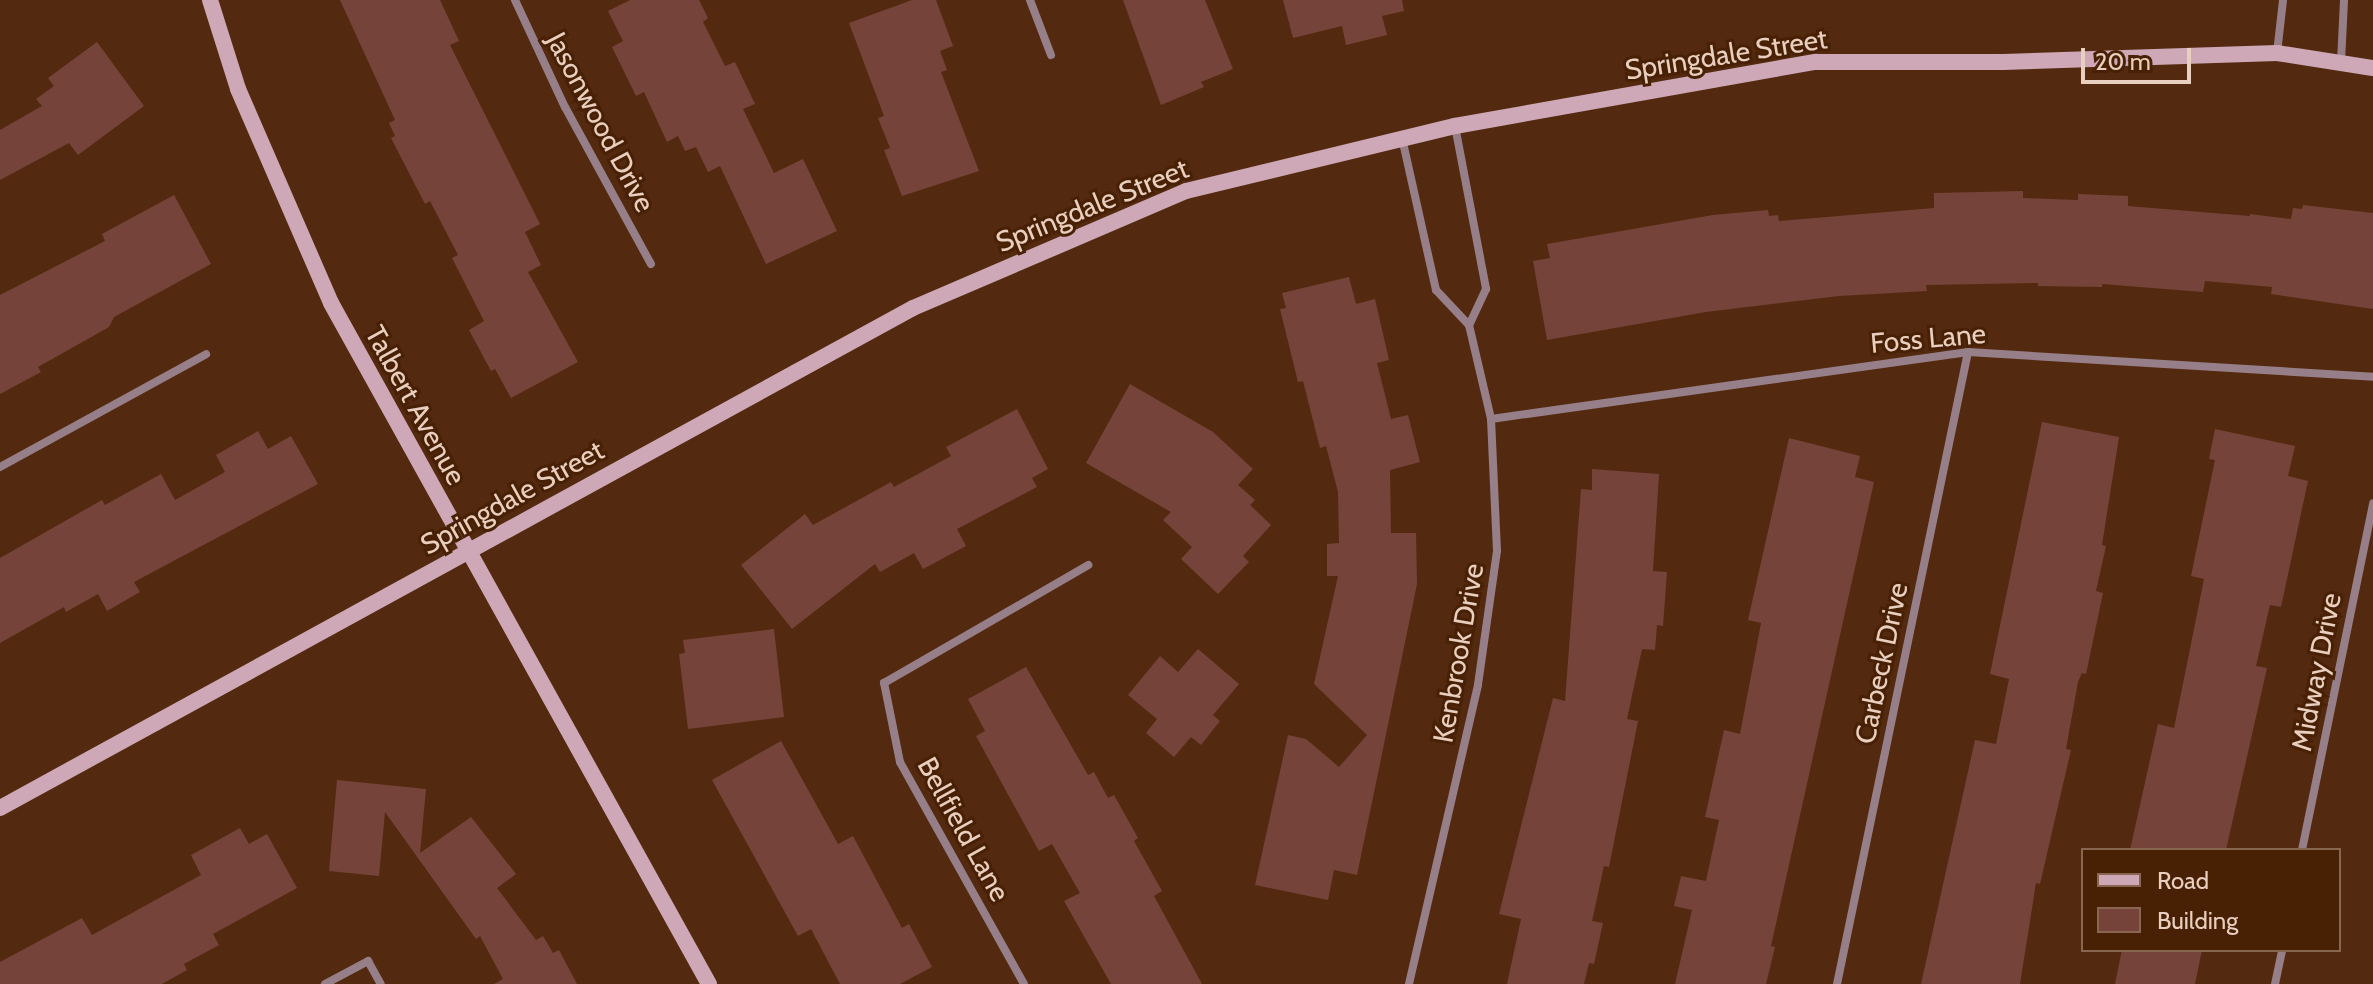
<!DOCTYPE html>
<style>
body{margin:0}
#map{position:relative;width:2373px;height:984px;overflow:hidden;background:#532a0f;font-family:Cabin,sans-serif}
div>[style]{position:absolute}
.building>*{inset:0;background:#754339}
.street>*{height:8px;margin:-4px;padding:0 4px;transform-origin:4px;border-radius:4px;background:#977f89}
.secondary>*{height:16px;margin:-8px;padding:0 8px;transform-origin:8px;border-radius:8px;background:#cea8b7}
span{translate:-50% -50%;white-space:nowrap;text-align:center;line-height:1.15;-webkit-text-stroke:6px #482003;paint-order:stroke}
.street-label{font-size:28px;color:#e9cfc0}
.legend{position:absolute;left:2081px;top:848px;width:260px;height:104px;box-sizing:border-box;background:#482003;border:2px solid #88664f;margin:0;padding:10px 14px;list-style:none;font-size:24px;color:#e9cfc0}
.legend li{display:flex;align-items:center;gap:16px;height:40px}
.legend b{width:40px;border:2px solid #88664f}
.scale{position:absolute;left:2081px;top:48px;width:110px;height:36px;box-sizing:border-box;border:4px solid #e9cfc0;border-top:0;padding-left:10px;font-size:24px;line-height:28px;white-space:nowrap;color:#e9cfc0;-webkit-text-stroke:6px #482003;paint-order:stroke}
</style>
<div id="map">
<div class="building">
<div style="clip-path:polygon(340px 0,440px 0,459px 41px,450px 45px,540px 224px,525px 232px,541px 265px,528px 272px,578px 362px,511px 398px,495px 369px,491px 371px,469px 330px,484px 321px,452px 258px,458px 255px,430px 201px,425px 204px,391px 138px,395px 136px,389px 123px,395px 120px)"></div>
<div style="clip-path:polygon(630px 0,699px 0,708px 18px,703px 22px,725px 66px,735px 62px,755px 104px,743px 109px,774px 173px,803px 159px,837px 231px,766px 264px,720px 166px,708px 172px,696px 147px,685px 151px,678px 136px,667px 142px,644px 92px,636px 96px,612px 47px,623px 41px,608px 11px)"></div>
<div style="clip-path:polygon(912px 0,936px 0,953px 46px,940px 51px,947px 70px,941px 72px,979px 171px,902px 196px,884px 150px,890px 148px,878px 118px,884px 116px,849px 23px)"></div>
<div style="clip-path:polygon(1123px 0,1205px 0,1233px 69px,1201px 82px,1204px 87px,1161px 105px)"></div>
<div style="clip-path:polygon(1283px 0,1402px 0,1404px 11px,1382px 16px,1387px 35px,1346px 45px,1342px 26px,1293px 38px)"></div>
<div style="clip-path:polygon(97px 42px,144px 106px,78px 155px,69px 143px,0 180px,0 130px,42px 106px,36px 99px,54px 86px,48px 78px)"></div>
<div style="clip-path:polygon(2023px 191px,2023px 198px,2078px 200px,2078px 194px,2128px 196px,2128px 206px,2250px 216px,2250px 214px,2291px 219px,2293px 208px,2302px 209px,2303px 205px,2373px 213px,2373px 309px,2271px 294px,2272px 287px,2205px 281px,2203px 292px,2102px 284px,2102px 287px,2038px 286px,2038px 283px,1926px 285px,1927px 291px,1839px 296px,1706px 312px,1547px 340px,1533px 261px,1550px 258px,1547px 244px,1713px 215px,1768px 210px,1769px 216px,1778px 215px,1779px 221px,1934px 208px,1934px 193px)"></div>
<div style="clip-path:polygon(174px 195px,211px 264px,114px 317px,109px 327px,38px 367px,41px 372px,0 394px,0 295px,105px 241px,102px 234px)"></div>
<div style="clip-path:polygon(1349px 277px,1356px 304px,1375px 299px,1389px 360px,1377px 363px,1391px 419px,1408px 415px,1420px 462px,1390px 470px,1391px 533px,1416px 533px,1417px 584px,1357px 875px,1334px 870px,1328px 900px,1255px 885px,1288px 735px,1306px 739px,1339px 767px,1367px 735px,1314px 684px,1338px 576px,1327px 576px,1327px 544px,1339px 543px,1338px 492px,1326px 446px,1320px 448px,1303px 381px,1298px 382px,1280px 309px,1286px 308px,1282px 293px)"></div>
<div style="clip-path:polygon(1130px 384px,1213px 432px,1253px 469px,1238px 485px,1255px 500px,1250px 505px,1271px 525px,1243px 556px,1249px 562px,1218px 594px,1181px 559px,1192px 547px,1163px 520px,1171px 512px,1086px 463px)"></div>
<div style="clip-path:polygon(1017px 409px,1048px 469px,1032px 478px,1037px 487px,957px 529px,966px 546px,923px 569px,914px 553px,880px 572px,875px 564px,792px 629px,741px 565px,805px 514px,813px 525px,891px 482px,894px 487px,951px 456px,946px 447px)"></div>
<div style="clip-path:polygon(2042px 422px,2119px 437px,2102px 545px,2106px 546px,2096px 591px,2103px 593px,2086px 674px,2082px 673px,2078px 682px,2066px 749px,2071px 750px,2040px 884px,2036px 883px,2020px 984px,1921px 984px,1975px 740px,1996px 744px,2009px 679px,1990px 674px)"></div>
<div style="clip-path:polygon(2215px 429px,2295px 446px,2288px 476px,2308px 481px,2281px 607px,2270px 605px,2256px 666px,2267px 668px,2226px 850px,2130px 850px,2158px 724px,2174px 728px,2196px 619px,2204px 579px,2191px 576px,2215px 460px,2209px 459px)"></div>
<div style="clip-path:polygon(258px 431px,268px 449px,291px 436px,318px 484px,134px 582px,140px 592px,107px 611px,98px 594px,66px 612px,64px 607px,0 643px,0 558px,102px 500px,105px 505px,161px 474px,175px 500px,225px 472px,216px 455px)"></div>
<div style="clip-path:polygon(1789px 438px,1860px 456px,1855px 477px,1874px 482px,1771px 946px,1775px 947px,1766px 984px,1675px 984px,1692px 910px,1674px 906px,1681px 876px,1706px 881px,1719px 820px,1705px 817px,1724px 730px,1740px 734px,1761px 623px,1748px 620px)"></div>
<div style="clip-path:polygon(1592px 469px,1659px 474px,1653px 571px,1667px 572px,1663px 626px,1657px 625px,1655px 650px,1642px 649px,1627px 719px,1638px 721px,1609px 867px,1604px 866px,1592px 921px,1603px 923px,1594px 964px,1589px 963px,1584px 984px,1507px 984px,1521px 919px,1499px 914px,1553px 698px,1565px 701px,1581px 489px,1592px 490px)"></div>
<div style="clip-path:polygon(774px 629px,784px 717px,688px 729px,679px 654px,685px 653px,683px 640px)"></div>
<div style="clip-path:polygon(1198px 649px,1239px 684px,1213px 715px,1220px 721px,1201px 745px,1191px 737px,1174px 757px,1146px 733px,1157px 719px,1128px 695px,1160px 656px,1178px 672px)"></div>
<div style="clip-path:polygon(1026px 667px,1088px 775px,1094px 772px,1108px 798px,1114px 795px,1138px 838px,1134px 841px,1162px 891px,1154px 896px,1202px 984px,1111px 984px,1064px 901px,1080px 893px,1052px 844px,1039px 851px,976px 736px,985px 731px,968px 699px)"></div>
<div style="clip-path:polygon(781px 741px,838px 844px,853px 836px,902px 928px,909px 924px,932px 967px,900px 984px,840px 984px,811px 929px,798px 936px,712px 780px)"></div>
<div style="clip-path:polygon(337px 780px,426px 789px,420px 853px,471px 817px,516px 874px,497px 888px,536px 940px,543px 936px,553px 953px,559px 950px,577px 984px,494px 984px,503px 979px,480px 936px,476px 939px,385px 812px,379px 876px,329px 871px)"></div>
<div style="clip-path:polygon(240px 828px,249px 844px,267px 834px,297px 888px,213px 934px,219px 945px,184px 964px,187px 970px,162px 984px,0 984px,0 962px,82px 918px,92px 935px,201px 875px,191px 855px)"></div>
<div style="clip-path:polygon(2122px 950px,2202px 950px,2195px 984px,2115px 984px)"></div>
</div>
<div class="street">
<div style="left:515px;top:0;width:118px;rotate:65deg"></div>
<div style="left:565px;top:107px;width:179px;rotate:61.3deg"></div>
<div style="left:1030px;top:0;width:59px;rotate:69.1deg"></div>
<div style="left:2277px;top:53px;width:53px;rotate:-83.5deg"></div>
<div style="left:2341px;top:62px;width:62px;rotate:-87.2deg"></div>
<div style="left:1455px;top:126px;width:166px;rotate:79.2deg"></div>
<div style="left:1486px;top:289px;width:40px;rotate:115deg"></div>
<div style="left:1402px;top:138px;width:156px;rotate:77.4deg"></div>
<div style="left:1436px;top:290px;width:48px;rotate:46.7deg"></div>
<div style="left:1469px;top:325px;width:97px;rotate:76.8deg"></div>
<div style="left:1491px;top:419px;width:132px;rotate:87.4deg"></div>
<div style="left:1497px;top:551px;width:135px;rotate:98.1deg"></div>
<div style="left:1478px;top:685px;width:307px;rotate:103deg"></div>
<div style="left:1491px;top:419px;width:482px;rotate:-8deg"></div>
<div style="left:1968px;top:352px;width:406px;rotate:3.5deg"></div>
<div style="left:0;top:467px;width:235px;rotate:-28.7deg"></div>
<div style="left:2302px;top:850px;width:354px;rotate:-78.4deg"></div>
<div style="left:325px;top:984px;width:49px;rotate:-28.1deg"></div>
<div style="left:368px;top:961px;width:26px;rotate:61deg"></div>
<div style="left:1024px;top:984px;width:254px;rotate:-119.2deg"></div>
<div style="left:900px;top:762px;width:81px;rotate:-101.4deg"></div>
<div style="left:884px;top:683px;width:236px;rotate:-30deg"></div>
<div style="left:1837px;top:984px;width:645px;rotate:-78.29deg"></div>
<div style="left:2275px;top:984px;width:35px;rotate:-78deg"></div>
</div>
<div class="secondary">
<div style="left:210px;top:0;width:93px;rotate:72.5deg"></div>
<div style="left:238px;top:89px;width:233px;rotate:66.5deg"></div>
<div style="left:331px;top:303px;width:779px;rotate:60.97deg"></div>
<div style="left:0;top:808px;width:1041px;rotate:-28.71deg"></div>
<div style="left:913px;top:308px;width:297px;rotate:-23.2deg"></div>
<div style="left:1186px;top:191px;width:277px;rotate:-13.6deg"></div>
<div style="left:1455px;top:126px;width:367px;rotate:-10.1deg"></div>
<div style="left:1816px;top:62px;width:187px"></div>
<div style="left:2003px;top:62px;width:274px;rotate:-1.9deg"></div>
<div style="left:2277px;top:53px;width:97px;rotate:8.9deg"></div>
</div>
<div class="street-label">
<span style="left:1726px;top:54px;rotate:-9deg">Springdale Street</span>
<span style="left:601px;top:122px;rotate:62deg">Jasonwood Drive</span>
<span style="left:1092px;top:205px;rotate:-22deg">Springdale Street</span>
<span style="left:1928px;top:338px;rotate:-5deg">Foss Lane</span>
<span style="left:416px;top:405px;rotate:61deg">Talbert Avenue</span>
<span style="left:512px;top:497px;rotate:-29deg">Springdale Street</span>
<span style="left:1458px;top:653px;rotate:-80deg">Kenbrook Drive</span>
<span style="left:1881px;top:663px;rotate:-78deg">Carbeck Drive</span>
<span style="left:2316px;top:672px;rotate:-79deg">Midway Drive</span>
<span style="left:964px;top:829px;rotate:61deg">Bellfield Lane</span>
</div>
<ul class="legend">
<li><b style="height:10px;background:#cea8b7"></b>Road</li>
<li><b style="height:22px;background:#754339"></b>Building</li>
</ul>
<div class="scale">20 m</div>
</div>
